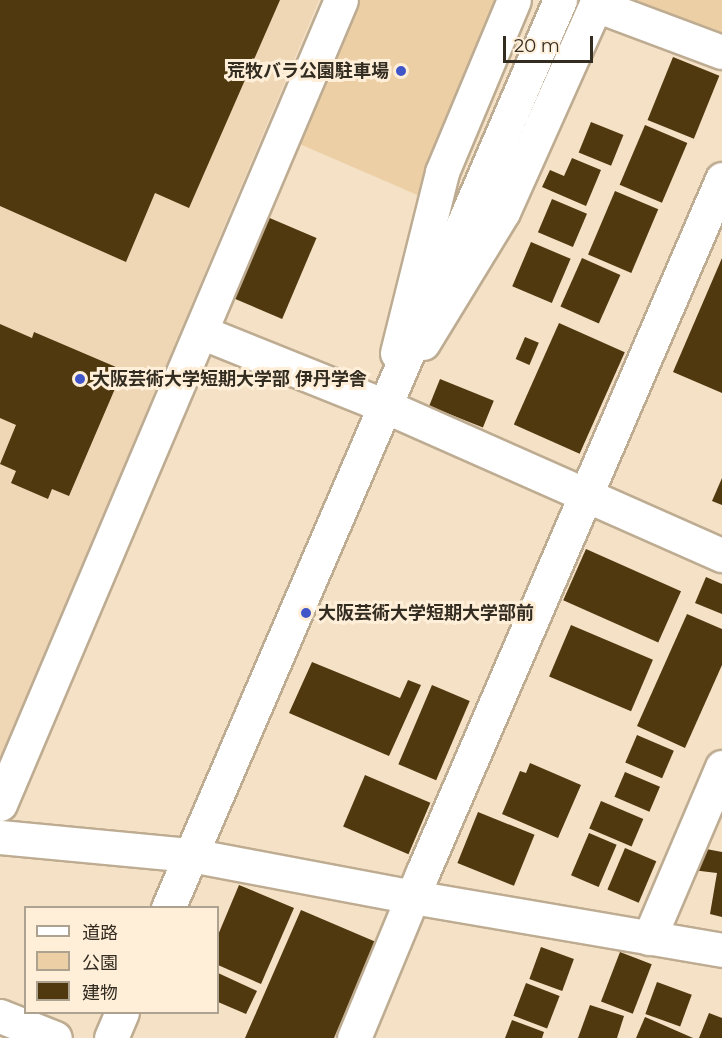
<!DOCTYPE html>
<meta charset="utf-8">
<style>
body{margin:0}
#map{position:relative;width:722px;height:1038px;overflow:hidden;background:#f4e1c6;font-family:Montserrat,"Noto Sans JP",sans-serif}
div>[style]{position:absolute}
.built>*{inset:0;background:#efd7b6}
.green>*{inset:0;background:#eccfa5}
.building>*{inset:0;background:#50380f;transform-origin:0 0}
.roads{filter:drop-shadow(2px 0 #beac92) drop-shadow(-2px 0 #beac92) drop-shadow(0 2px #beac92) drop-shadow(0 -2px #beac92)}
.street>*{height:33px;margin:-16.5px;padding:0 16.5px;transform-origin:16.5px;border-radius:16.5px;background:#fff}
.secondary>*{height:33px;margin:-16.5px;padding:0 16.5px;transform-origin:16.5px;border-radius:16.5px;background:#fff}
.dots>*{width:16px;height:16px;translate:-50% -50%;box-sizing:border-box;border:3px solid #ffefd9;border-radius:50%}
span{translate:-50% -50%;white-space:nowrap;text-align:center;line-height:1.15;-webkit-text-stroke:6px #ffefd9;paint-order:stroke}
.poi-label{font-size:18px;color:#332c21;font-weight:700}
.right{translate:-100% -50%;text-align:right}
.left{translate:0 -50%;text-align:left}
.legend{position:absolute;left:24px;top:906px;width:195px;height:108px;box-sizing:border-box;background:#ffefd9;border:2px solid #ada18f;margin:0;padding:8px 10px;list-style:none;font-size:18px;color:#332c21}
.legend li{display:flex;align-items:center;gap:12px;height:30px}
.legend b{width:30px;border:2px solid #ada18f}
.scale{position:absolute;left:503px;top:36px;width:90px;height:27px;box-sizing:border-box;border:3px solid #332c21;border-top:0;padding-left:8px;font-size:18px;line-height:21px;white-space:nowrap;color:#332c21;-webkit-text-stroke:4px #ffefd9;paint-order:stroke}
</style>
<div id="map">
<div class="built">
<div style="clip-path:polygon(0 0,319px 0,1px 759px,0 759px)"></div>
</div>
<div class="green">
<div style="clip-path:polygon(356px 0,506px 0,422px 197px,295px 142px)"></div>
<div style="clip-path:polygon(616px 0,722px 0,722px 38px)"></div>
</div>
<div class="building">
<div style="clip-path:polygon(0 0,280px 0,189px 208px,155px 193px,126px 262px,0 206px)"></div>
<div style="left:673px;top:57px;width:50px;height:68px;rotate:22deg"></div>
<div style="left:591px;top:122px;width:35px;height:33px;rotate:22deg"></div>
<div style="left:645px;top:125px;width:46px;height:65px;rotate:23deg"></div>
<div style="clip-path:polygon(572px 158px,601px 170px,586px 206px,542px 187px,550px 170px,564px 176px)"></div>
<div style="left:615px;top:191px;width:47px;height:69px;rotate:23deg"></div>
<div style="left:552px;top:199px;width:38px;height:36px;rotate:23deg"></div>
<div style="left:265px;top:216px;width:56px;height:88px;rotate:23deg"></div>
<div style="left:531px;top:242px;width:43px;height:48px;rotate:23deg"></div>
<div style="left:582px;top:258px;width:42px;height:53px;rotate:24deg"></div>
<div style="clip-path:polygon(722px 258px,722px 393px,673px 372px)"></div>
<div style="left:559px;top:323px;width:72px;height:111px;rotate:24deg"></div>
<div style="clip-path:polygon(0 324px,32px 338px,34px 332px,123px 370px,69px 496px,52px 489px,48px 499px,11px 483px,16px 471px,0 464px,16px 425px,0 418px)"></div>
<div style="left:525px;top:337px;width:15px;height:24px;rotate:23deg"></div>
<div style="left:440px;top:379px;width:58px;height:29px;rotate:22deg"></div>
<div style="clip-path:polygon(722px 478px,722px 505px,712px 501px)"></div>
<div style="left:586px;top:549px;width:104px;height:56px;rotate:24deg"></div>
<div style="clip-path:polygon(706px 577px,722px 584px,722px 614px,695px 603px)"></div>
<div style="clip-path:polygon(687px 614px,722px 629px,722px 665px,685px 748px,637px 726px)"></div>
<div style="left:571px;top:625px;width:89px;height:56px;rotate:23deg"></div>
<div style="clip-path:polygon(312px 662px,400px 698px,408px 680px,421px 685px,389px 756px,289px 713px)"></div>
<div style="left:432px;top:685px;width:41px;height:86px;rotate:23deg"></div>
<div style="left:637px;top:735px;width:40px;height:30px;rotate:23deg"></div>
<div style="clip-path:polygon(530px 763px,581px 785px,558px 838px,502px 814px,520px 771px,526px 773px)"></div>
<div style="left:625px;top:772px;width:38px;height:27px;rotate:23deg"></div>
<div style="left:365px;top:775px;width:71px;height:56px;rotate:23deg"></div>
<div style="left:601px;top:801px;width:46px;height:30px;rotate:23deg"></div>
<div style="left:478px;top:812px;width:61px;height:55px;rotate:22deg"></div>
<div style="left:589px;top:833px;width:30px;height:46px;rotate:23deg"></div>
<div style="left:625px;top:848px;width:34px;height:45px;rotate:23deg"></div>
<div style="clip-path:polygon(701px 848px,722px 852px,722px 917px,710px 914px,717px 873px,692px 870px)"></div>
<div style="clip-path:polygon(239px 885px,294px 908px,261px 984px,218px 965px,218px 935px)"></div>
<div style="clip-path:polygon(301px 910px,376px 942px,334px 1038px,245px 1038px)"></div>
<div style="left:541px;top:947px;width:35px;height:34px;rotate:20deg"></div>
<div style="left:620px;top:952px;width:34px;height:53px;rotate:21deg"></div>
<div style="clip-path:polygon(218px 973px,257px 991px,246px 1014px,218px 1002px)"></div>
<div style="left:657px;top:982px;width:37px;height:34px;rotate:20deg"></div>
<div style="left:526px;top:983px;width:36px;height:35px;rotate:21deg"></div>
<div style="clip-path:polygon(590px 1005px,624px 1016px,617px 1038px,578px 1038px)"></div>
<div style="clip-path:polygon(709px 1013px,722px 1018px,722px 1038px,699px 1038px)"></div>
<div style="clip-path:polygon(645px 1017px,693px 1038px,636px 1038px)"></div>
<div style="clip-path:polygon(512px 1020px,544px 1032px,542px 1038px,505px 1038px)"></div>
</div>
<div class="roads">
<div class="street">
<div style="left:596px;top:5px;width:134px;rotate:20.5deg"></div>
<div style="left:201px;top:332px;width:198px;rotate:21.9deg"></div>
<div style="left:385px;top:406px;width:368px;rotate:23.9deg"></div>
<div style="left:423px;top:343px;width:153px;rotate:-58.6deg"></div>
<div style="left:503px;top:212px;width:232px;rotate:-65.9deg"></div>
<div style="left:397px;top:353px;width:187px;rotate:-76deg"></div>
<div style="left:442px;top:172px;width:186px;rotate:-67.3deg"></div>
<div style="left:0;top:804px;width:873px;rotate:-67.02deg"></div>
<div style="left:649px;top:938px;width:186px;rotate:-66.9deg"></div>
<div style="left:0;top:1016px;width:59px;rotate:21.8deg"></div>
<div style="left:354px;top:1038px;width:178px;rotate:-67.5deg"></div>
<div style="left:422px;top:874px;width:757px;rotate:-66.65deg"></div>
</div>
<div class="secondary">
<div style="left:0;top:837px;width:192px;rotate:5.4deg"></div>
<div style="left:191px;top:855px;width:226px;rotate:10.7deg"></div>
<div style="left:413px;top:897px;width:314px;rotate:9.7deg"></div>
<div style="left:168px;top:908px;width:989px;rotate:-66.65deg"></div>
<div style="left:111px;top:1038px;width:28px;rotate:-67deg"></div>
</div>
</div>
<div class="dots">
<div style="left:401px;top:71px;background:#3f55c8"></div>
<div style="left:80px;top:379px;background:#3f55c8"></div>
<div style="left:306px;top:613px;background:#3f55c8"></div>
</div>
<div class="poi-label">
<span class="right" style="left:389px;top:71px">荒牧バラ公園駐車場</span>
<span class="left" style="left:92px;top:379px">大阪芸術大学短期大学部 伊丹学舎</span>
<span class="left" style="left:318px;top:613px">大阪芸術大学短期大学部前</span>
</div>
<ul class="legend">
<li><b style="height:8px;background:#fff"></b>道路</li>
<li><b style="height:16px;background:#eccfa5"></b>公園</li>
<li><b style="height:16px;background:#50380f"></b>建物</li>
</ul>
<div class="scale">20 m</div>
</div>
